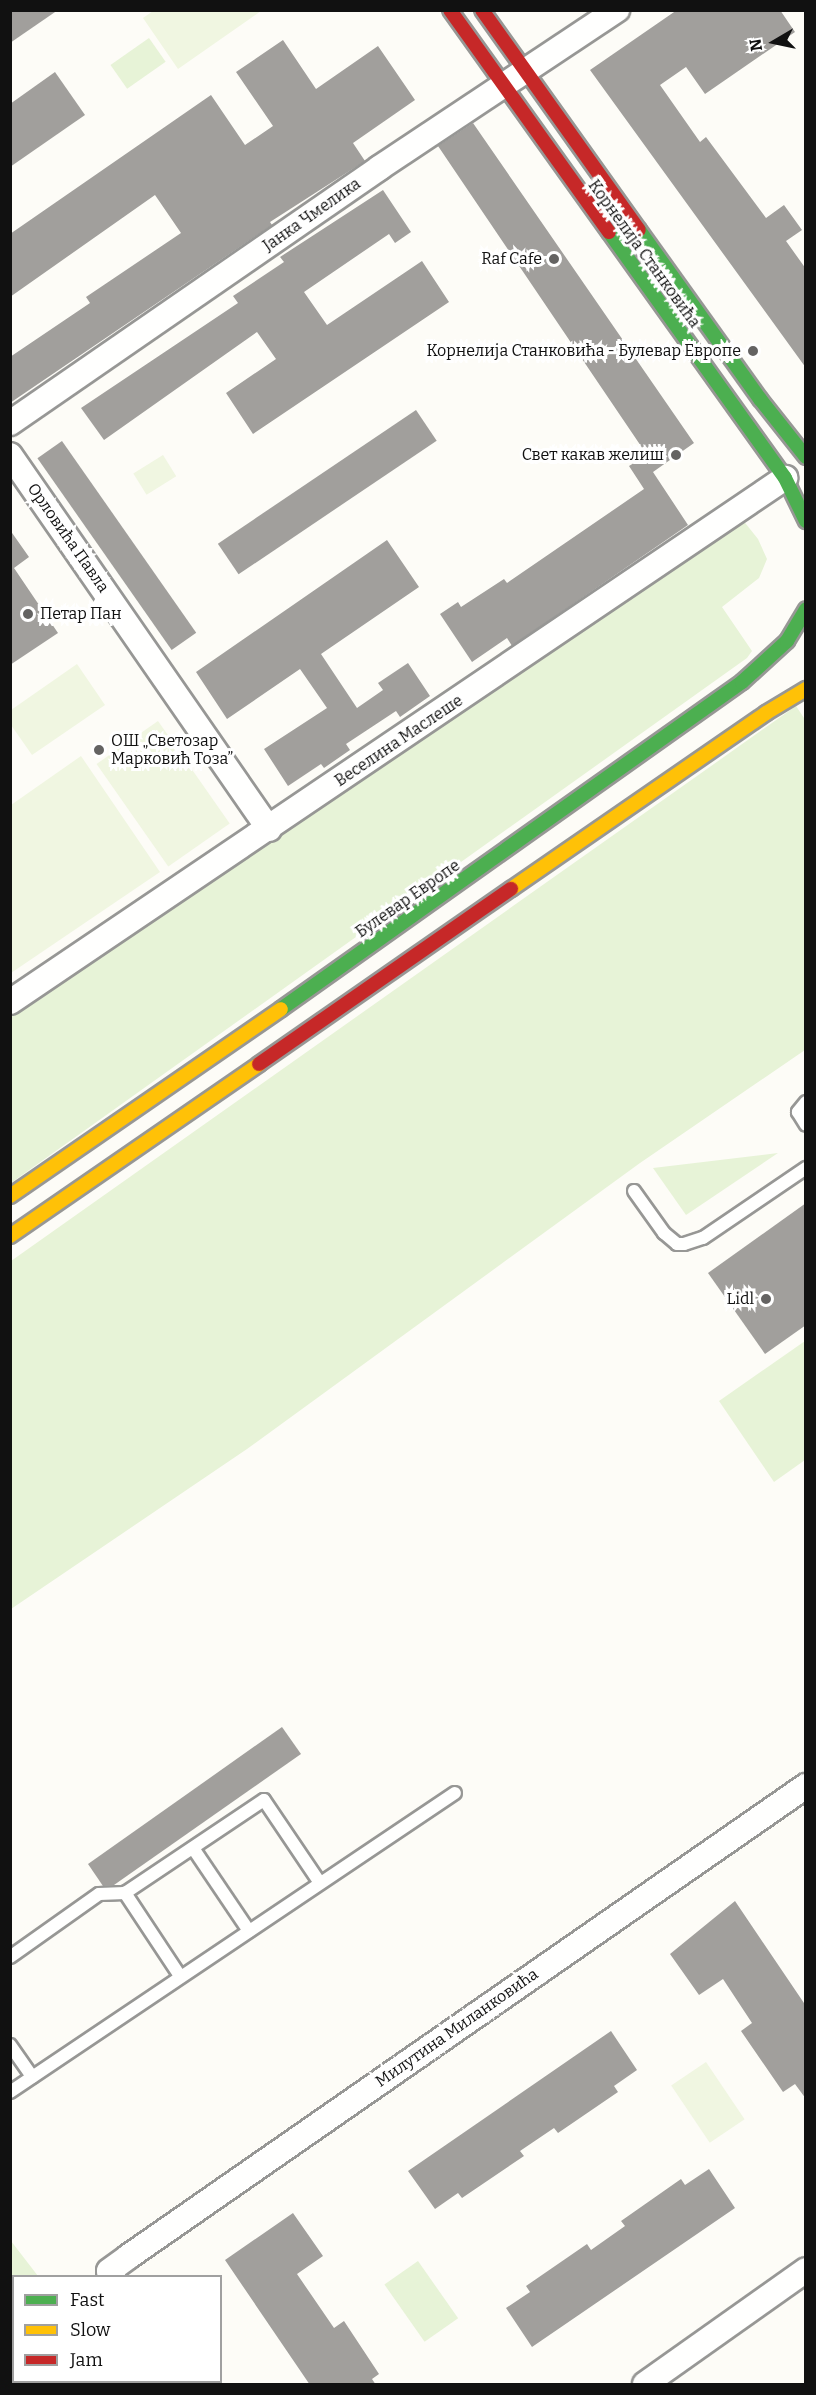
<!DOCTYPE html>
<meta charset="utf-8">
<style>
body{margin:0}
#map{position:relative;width:816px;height:2395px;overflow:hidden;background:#fdfcf7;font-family:Bitter,serif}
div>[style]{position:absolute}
.green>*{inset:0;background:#e7f3d7;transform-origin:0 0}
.pitch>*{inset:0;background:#f0f6e1;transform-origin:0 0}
.building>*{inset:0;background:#a19f9c;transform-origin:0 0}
.roads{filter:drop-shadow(2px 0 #979795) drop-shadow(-2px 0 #979795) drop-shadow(0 2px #979795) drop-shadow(0 -2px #979795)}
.lane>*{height:12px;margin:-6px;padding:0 6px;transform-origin:6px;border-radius:6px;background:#fffffe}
.street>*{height:24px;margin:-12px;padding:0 12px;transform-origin:12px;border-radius:12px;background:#fffffe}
.fast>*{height:14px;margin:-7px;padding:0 7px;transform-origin:7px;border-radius:7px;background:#4caf50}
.slow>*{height:14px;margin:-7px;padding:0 7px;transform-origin:7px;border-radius:7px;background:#ffc107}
.jam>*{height:14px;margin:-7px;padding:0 7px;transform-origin:7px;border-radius:7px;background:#c62828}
.dots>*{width:16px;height:16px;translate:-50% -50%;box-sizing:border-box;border:3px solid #fff;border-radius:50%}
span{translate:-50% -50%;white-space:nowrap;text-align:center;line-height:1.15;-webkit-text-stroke:6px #fff;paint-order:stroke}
.street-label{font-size:16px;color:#111}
.poi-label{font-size:16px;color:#111}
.right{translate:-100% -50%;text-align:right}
.left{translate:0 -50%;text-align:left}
.frame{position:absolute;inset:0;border:12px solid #111;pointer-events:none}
.legend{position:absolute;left:12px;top:2275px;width:210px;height:108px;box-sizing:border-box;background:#fff;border:2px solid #a0a0a0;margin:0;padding:8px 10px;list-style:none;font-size:18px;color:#111}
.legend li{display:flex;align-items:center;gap:12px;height:30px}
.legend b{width:30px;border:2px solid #a0a0a0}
.north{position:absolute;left:744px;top:12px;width:60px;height:60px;-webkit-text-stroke:4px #fff;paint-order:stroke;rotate:261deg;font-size:16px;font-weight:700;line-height:24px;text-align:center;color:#111}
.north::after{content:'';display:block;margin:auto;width:21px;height:27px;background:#111;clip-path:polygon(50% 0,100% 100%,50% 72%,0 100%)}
</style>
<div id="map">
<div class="green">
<div style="left:149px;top:38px;width:29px;height:47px;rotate:55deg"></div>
<div style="clip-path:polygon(742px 519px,758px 539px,767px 559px,759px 578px,722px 607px,752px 651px,747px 658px,11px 1183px,11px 1017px)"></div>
<div style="clip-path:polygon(796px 706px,806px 721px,805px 1050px,640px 1163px,247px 1449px,11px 1609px,11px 1261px)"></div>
<div style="clip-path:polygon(778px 1153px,686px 1215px,653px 1168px)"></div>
<div style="clip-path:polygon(805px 1341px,805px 1460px,774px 1482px,719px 1401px)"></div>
<div style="clip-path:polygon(11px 2241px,38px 2276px,14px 2276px,14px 2382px,110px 2382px,112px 2384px,11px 2384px)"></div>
<div style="left:418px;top:2261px;width:70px;height:41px;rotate:55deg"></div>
</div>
<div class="pitch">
<div style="clip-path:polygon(153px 11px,153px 10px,261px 11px,178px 69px,143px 18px)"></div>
<div style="left:163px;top:455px;width:25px;height:35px;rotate:58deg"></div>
<div style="clip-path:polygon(77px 664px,105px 705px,32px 755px,11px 725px,11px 710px)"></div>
<div style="left:158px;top:721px;width:125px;height:75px;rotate:55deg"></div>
<div style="clip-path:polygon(81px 756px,160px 872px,11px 973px,11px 805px)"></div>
<div style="left:706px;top:2062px;width:69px;height:42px;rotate:56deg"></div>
</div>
<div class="building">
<div style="clip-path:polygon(10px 10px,58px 10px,10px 43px)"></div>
<div style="clip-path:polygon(677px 10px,780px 10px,795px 32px,705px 94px,686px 67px,660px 85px,700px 142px,706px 137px,766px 218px,784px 205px,802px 230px,786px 241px,806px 269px,806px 368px,590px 70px)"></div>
<div style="clip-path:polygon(283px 40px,316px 89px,378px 46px,415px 100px,353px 143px,365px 161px,270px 222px,272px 225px,10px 403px,10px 357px,90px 303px,86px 297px,181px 233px,155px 195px,10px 297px,10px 234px,211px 95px,245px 145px,273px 126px,236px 72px)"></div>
<div style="clip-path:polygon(55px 72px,85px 115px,10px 167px,10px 104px)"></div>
<div style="clip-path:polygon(473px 123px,694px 443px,653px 472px,688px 525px,512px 646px,507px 638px,472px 662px,440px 614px,458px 602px,461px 607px,504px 579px,507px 583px,644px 489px,629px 466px,647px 455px,438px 146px)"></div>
<div style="clip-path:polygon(383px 190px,411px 232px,395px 243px,389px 234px,304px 292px,327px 325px,422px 261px,449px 302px,253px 434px,226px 393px,276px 359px,257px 332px,104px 440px,81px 408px,238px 303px,233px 296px,284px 262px,280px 257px)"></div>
<div style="left:416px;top:410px;width:37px;height:239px;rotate:56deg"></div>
<div style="left:62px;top:441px;width:234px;height:30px;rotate:55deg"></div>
<div style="clip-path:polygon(10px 530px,29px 557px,14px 568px,58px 633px,10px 665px)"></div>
<div style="clip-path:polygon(387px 540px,419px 587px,321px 654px,357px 708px,383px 690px,378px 683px,408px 663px,430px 696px,400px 717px,396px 711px,346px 744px,350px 750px,324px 768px,321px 764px,288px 786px,264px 749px,327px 708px,300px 669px,227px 719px,196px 672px)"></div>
<div style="clip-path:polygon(806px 1203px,806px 1325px,765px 1354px,708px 1273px)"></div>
<div style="clip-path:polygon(282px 1727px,301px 1754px,114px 1885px,103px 1886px,88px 1864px)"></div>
<div style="clip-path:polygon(735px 1901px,806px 2006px,806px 2099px,795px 2084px,783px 2092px,741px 2031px,752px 2023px,723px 1979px,699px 1995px,670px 1954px)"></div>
<div style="clip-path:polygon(611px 2031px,637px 2070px,614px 2086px,618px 2092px,558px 2133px,554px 2128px,520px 2151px,524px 2156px,462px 2198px,458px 2193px,435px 2209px,408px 2171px)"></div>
<div style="clip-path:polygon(709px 2169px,735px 2208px,532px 2347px,506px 2308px,530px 2292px,526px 2286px,587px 2244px,591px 2250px,625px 2226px,621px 2221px,681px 2179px,685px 2185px)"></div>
<div style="clip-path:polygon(293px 2213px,323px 2256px,297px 2274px,334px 2328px,344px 2321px,379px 2374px,372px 2379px,376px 2385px,310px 2385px,225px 2260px)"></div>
</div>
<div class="roads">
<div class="lane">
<div style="left:806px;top:1102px;width:13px;rotate:129deg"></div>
<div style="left:798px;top:1112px;width:15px;rotate:58deg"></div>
<div style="left:634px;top:1191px;width:52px;rotate:54.5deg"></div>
<div style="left:664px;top:1233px;width:17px;rotate:40deg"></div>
<div style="left:677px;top:1244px;width:7px"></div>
<div style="left:684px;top:1244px;width:20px;rotate:-18deg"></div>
<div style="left:703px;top:1238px;width:125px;rotate:-34.2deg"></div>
<div style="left:193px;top:1848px;width:100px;rotate:56deg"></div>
<div style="left:10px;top:1957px;width:109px;rotate:-35.3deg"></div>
<div style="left:99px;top:1894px;width:26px;rotate:-2deg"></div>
<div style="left:180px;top:1976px;width:100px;rotate:-123.5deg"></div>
<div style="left:125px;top:1893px;width:167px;rotate:-33.8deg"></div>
<div style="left:264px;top:1800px;width:100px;rotate:56deg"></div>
<div style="left:10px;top:2045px;width:39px;rotate:55deg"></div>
<div style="left:10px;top:2092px;width:536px;rotate:-33.9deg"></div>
</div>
<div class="street">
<div style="left:10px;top:423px;width:449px;rotate:-34.6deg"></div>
<div style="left:379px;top:168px;width:286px;rotate:-33.6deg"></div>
<div style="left:10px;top:455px;width:455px;rotate:55.3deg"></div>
<div style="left:10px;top:1002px;width:936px;rotate:-34.06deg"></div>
<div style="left:113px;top:2276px;width:6px;rotate:-129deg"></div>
<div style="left:109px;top:2271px;width:24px;rotate:-36deg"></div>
<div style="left:128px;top:2257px;width:826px;rotate:-34.79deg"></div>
<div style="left:185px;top:2382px;width:3px;rotate:45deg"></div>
<div style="left:645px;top:2384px;width:197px;rotate:-35.3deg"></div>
</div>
<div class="fast">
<div style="left:639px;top:230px;width:208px;rotate:54.4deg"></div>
<div style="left:760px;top:399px;width:74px;rotate:51.6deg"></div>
<div style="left:609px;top:232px;width:302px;rotate:54.4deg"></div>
<div style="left:785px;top:478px;width:48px;rotate:64deg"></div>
<div style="left:281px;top:1009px;width:565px;rotate:-35.35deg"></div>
<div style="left:742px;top:682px;width:61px;rotate:-42.3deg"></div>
<div style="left:787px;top:641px;width:37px;rotate:-59deg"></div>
</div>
<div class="slow">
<div style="left:511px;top:889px;width:310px;rotate:-34.6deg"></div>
<div style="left:766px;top:713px;width:47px;rotate:-31deg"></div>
<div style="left:10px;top:1196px;width:329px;rotate:-34.6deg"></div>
<div style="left:10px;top:1236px;width:303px;rotate:-34.6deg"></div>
</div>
<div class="jam">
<div style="left:450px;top:10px;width:273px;rotate:54.4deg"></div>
<div style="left:482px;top:10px;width:270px;rotate:54.5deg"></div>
<div style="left:259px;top:1064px;width:307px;rotate:-34.8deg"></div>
</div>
</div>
<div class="dots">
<div style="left:554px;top:259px;background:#646362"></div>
<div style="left:753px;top:351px;background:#646362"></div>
<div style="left:676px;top:455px;background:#646362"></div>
<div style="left:28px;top:614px;background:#646362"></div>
<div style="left:99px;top:750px;background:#646362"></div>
<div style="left:766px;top:1299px;background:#646362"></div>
</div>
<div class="street-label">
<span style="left:312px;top:215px;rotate:-35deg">Јанка Чмелика</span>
<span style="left:644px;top:254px;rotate:54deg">Корнелија Станковића</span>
<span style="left:68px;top:538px;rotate:55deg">Орловића Павла</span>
<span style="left:399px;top:741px;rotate:-34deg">Веселина Маслеше</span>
<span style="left:408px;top:899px;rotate:-35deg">Булевар Европе</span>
<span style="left:457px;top:2028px;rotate:-35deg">Милутина Миланковића</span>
</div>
<div class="poi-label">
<span class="right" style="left:542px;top:259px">Raf Cafe</span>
<span class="right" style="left:741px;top:351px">Корнелија Станковића - Булевар Европе</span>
<span class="right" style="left:664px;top:455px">Свет какав желиш</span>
<span class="left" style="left:40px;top:614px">Петар Пан</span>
<span class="left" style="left:111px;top:750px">ОШ „Светозар<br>Марковић Тоза”</span>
<span class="right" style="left:754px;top:1299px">Lidl</span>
</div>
<div class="frame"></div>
<ul class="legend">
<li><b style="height:8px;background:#4caf50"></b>Fast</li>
<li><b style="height:8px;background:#ffc107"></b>Slow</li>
<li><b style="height:8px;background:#c62828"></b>Jam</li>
</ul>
<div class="north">N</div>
</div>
